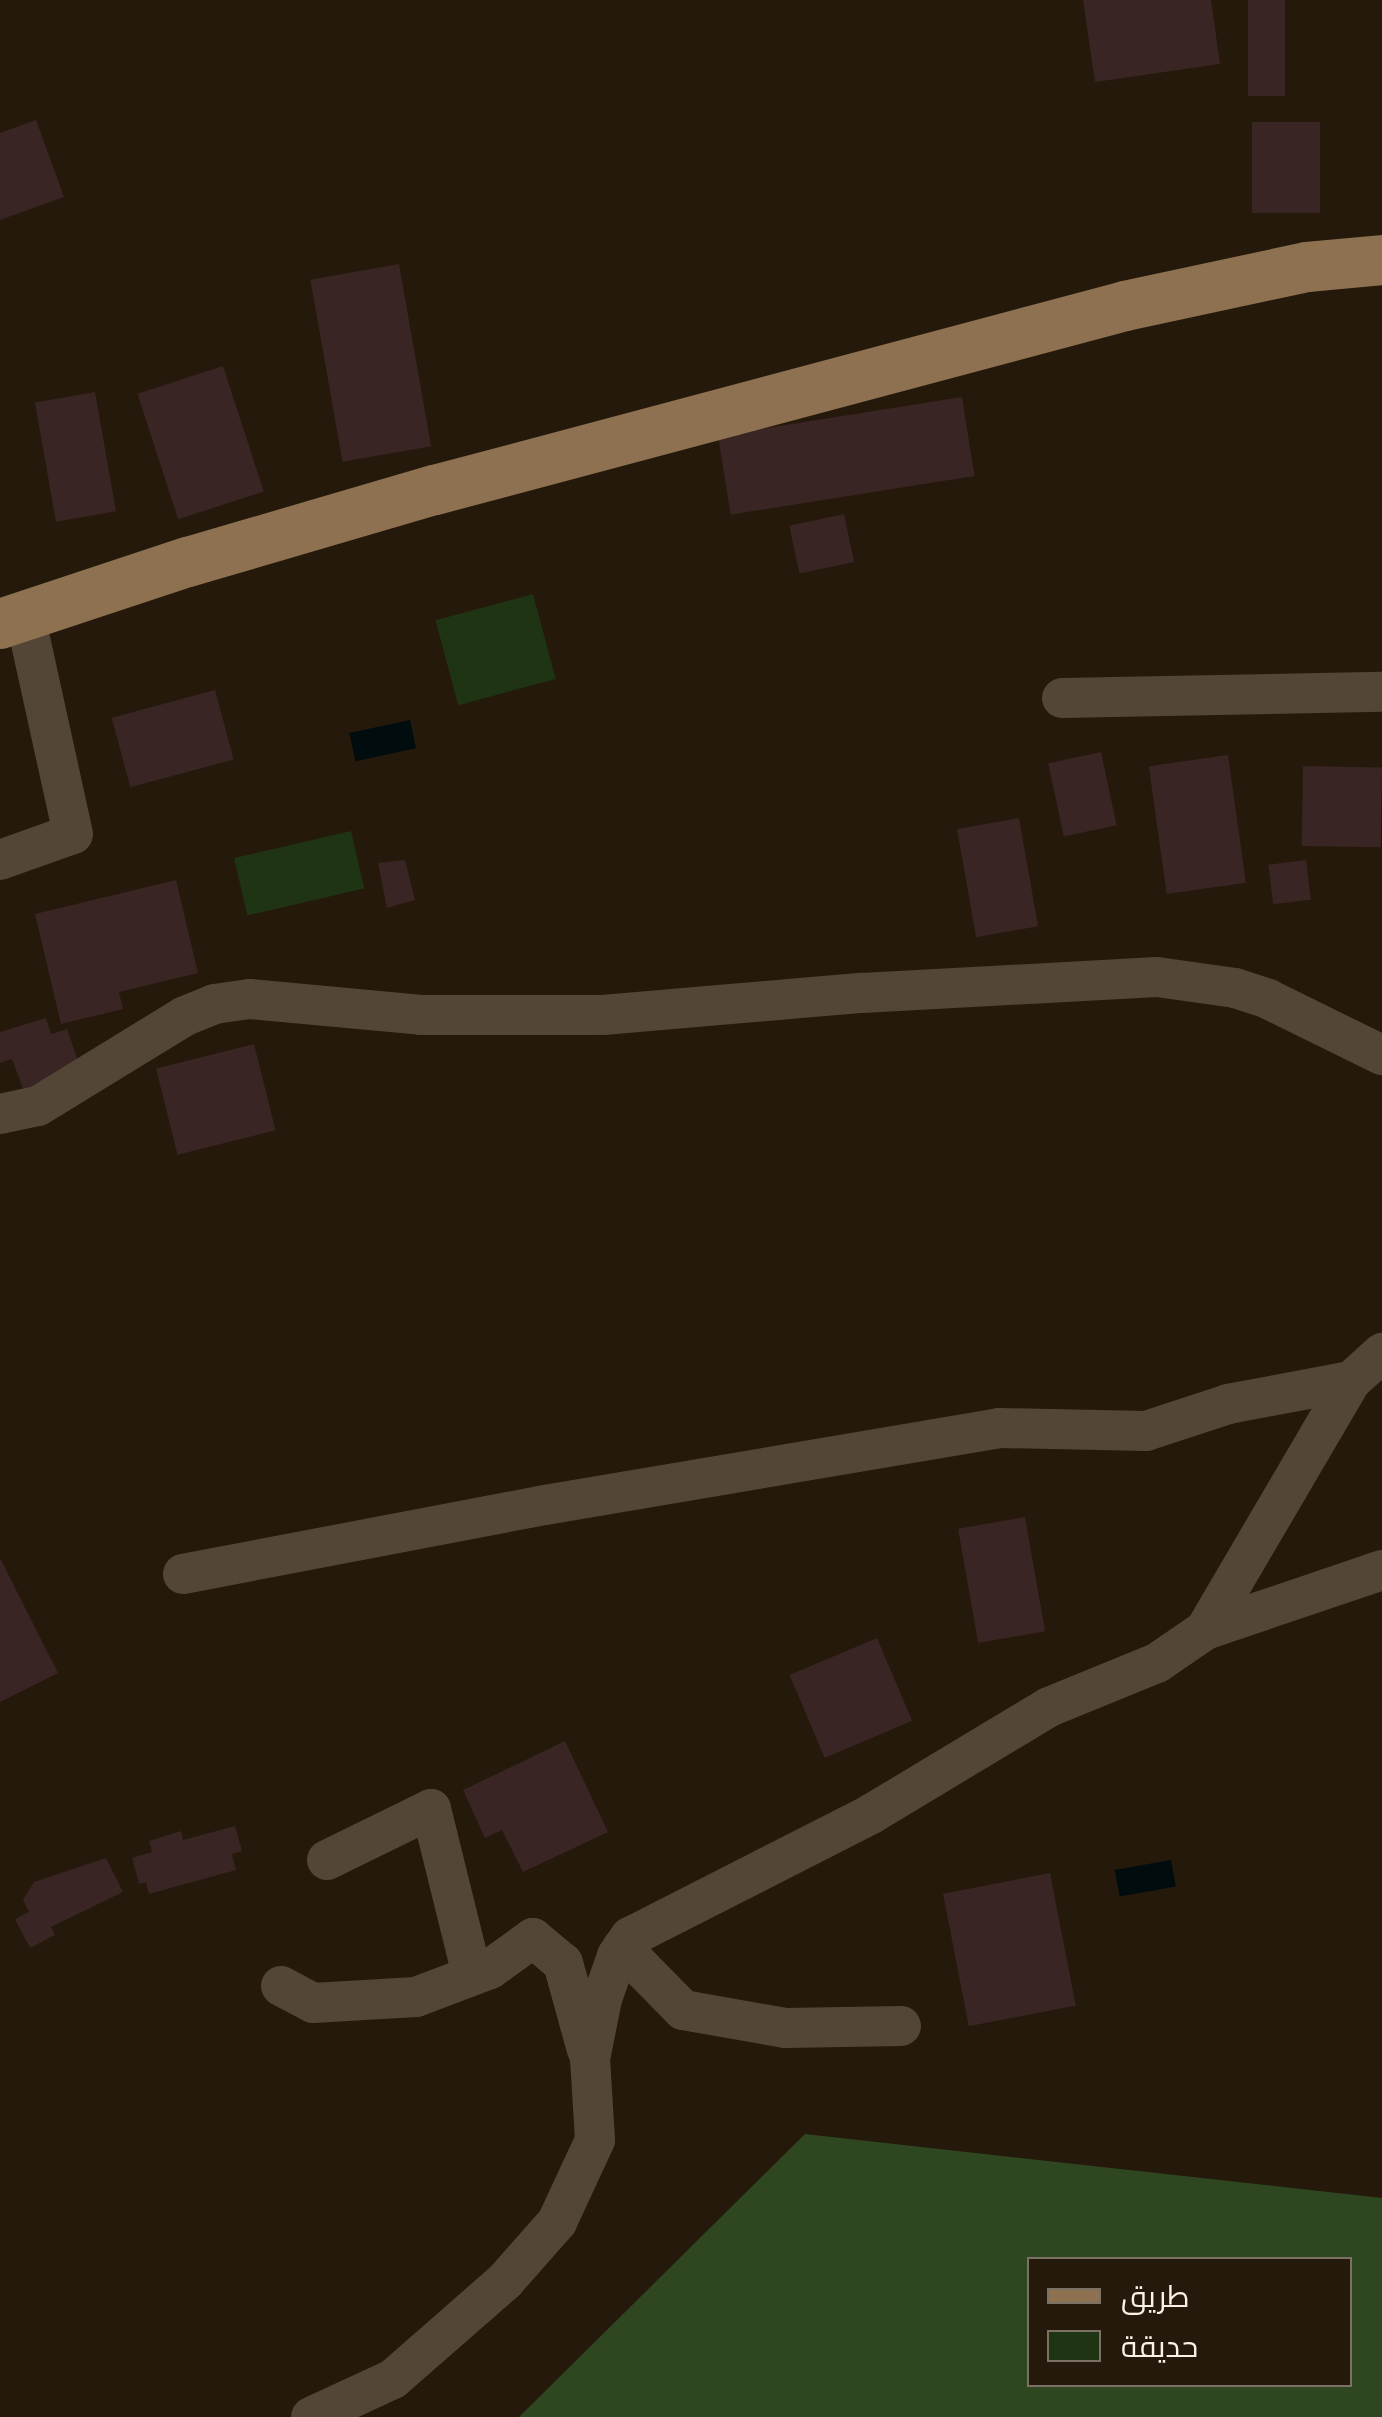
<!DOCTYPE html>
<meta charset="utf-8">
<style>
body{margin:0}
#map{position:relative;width:1382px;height:2417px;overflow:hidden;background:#25190b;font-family:Merriweather,Cairo,serif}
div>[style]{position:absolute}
.green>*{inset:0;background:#1f3413;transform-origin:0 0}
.forest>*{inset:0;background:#2f4721}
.water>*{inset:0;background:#000c0d;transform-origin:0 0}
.building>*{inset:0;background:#392523;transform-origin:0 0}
.minor>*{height:40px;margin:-20px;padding:0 20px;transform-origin:20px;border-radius:20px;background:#544637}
.major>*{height:50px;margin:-25px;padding:0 25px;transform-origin:25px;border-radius:25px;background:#8d7150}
span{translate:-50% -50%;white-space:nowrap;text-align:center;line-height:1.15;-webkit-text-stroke:10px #25190b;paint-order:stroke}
.legend{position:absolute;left:1027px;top:2257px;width:325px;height:130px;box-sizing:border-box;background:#25190b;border:2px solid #7a7063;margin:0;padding:12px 18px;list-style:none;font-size:30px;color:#faf2e8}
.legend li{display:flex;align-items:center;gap:20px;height:50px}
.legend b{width:50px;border:2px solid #7a7063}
</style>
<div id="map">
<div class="green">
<div style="left:533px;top:594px;width:88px;height:101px;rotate:75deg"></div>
<div style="left:351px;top:831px;width:59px;height:120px;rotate:77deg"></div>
</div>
<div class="forest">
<div style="clip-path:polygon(evenodd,805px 2134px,1382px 2198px,1382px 2417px,519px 2417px,805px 2134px,1030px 2260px,1350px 2260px,1350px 2384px,1030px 2384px,1030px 2260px)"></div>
</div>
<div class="water">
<div style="left:410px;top:720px;width:29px;height:62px;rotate:78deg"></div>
<div style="left:1171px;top:1860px;width:27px;height:57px;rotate:80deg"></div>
</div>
<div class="building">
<div style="clip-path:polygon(1083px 0,1211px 0,1220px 64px,1095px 82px)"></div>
<div style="left:1248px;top:0;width:37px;height:96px"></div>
<div style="clip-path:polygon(36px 120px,64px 197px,0 220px,0 133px)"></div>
<div style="left:1252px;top:122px;width:68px;height:91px"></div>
<div style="left:399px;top:264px;width:185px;height:90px;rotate:80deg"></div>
<div style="left:223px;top:366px;width:132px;height:90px;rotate:72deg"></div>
<div style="left:95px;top:392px;width:121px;height:61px;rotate:80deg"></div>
<div style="left:962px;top:397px;width:80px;height:247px;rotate:81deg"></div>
<div style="left:844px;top:514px;width:49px;height:56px;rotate:78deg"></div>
<div style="left:215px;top:690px;width:72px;height:107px;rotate:75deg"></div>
<div style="left:1101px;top:752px;width:75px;height:54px;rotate:78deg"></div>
<div style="left:1228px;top:755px;width:129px;height:80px;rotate:82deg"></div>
<div style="left:1303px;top:766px;width:79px;height:80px;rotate:1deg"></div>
<div style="left:1019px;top:818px;width:110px;height:63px;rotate:80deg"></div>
<div style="clip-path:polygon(405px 860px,415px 900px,387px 908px,378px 863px)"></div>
<div style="left:1306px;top:860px;width:40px;height:38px;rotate:83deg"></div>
<div style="clip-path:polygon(176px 880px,198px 973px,119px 992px,123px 1009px,61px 1024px,35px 914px)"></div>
<div style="clip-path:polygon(46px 1018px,51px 1034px,67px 1029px,82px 1072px,24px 1091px,12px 1059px,0 1063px,0 1032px)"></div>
<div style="left:254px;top:1044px;width:89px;height:101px;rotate:76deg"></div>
<div style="left:1025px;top:1517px;width:116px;height:68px;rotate:80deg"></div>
<div style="clip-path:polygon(0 1558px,58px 1673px,0 1702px)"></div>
<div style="left:877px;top:1638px;width:90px;height:95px;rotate:67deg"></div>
<div style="clip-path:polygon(565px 1741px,608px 1832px,523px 1872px,502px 1830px,485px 1838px,463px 1790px)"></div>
<div style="clip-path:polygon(235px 1826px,242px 1851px,232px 1854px,236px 1870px,149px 1894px,146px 1882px,139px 1884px,132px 1858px,152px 1852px,149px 1841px,181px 1831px,183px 1840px)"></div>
<div style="clip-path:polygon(106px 1858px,123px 1892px,51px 1927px,55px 1935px,30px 1948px,15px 1919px,29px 1912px,23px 1900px,34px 1882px)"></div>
<div style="left:1050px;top:1873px;width:135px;height:109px;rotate:79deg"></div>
</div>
<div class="minor">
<div style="left:1062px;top:698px;width:320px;rotate:-1.1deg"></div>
<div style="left:0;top:860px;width:77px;rotate:-19.6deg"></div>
<div style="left:73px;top:834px;width:224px;rotate:-102.4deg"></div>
<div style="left:0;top:1114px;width:39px;rotate:-12deg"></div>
<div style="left:38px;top:1106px;width:172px;rotate:-31.5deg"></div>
<div style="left:185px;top:1016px;width:31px;rotate:-22deg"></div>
<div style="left:214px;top:1004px;width:36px;rotate:-8deg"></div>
<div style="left:250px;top:999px;width:172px;rotate:5.3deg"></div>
<div style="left:421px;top:1015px;width:182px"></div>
<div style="left:603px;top:1015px;width:260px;rotate:-4.9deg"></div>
<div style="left:862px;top:993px;width:295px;rotate:-3.1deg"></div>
<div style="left:1157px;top:977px;width:79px;rotate:8deg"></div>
<div style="left:1235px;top:988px;width:35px;rotate:18deg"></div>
<div style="left:1268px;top:999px;width:127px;rotate:26.2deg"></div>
<div style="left:183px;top:1574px;width:369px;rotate:-10.8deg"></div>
<div style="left:545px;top:1505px;width:460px;rotate:-9.6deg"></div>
<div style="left:999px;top:1428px;width:147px;rotate:1.2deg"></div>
<div style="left:1146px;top:1431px;width:86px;rotate:-18.2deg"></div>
<div style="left:1228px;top:1404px;width:125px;rotate:-10.6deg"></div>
<div style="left:1205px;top:1630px;width:187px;rotate:-18.7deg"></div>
<div style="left:327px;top:1860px;width:116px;rotate:-26.1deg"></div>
<div style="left:431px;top:1809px;width:171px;rotate:76.1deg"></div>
<div style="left:622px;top:1948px;width:87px;rotate:45.5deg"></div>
<div style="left:683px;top:2010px;width:104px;rotate:10deg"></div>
<div style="left:785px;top:2028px;width:116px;rotate:-1deg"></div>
<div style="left:281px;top:1986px;width:36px;rotate:28deg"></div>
<div style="left:313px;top:2003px;width:103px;rotate:-3.3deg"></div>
<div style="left:416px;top:1997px;width:79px;rotate:-20.7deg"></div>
<div style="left:490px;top:1969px;width:53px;rotate:-35.8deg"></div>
<div style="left:533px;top:1938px;width:39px;rotate:40deg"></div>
<div style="left:563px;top:1963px;width:90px;rotate:74.6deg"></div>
<div style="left:311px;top:2417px;width:90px;rotate:-24.9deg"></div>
<div style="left:393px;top:2379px;width:149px;rotate:-41.2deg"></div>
<div style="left:505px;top:2281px;width:79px;rotate:-48.6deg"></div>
<div style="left:557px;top:2222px;width:90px;rotate:-65.1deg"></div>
<div style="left:595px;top:2140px;width:81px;rotate:-93.5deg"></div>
<div style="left:590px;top:2059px;width:61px;rotate:-78.7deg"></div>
<div style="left:602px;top:1999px;width:46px;rotate:-70.8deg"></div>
<div style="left:617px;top:1956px;width:23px;rotate:-56deg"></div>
<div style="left:630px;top:1937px;width:271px;rotate:-27deg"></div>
<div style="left:871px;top:1814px;width:208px;rotate:-31deg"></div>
<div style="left:1049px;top:1707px;width:117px;rotate:-22.2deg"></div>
<div style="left:1157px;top:1663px;width:58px;rotate:-34.5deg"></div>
<div style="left:1205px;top:1630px;width:289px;rotate:-59.6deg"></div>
<div style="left:1351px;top:1381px;width:42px;rotate:-42.1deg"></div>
</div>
<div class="major">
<div style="left:0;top:624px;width:198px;rotate:-18.3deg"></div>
<div style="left:188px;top:562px;width:257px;rotate:-16.3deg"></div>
<div style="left:435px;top:490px;width:714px;rotate:-14.93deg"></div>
<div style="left:1125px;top:306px;width:186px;rotate:-12.1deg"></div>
<div style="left:1307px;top:267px;width:75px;rotate:-5.3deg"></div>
</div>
<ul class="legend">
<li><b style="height:12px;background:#8d7150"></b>طريق</li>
<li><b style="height:28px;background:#1f3413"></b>حديقة</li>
</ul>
</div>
